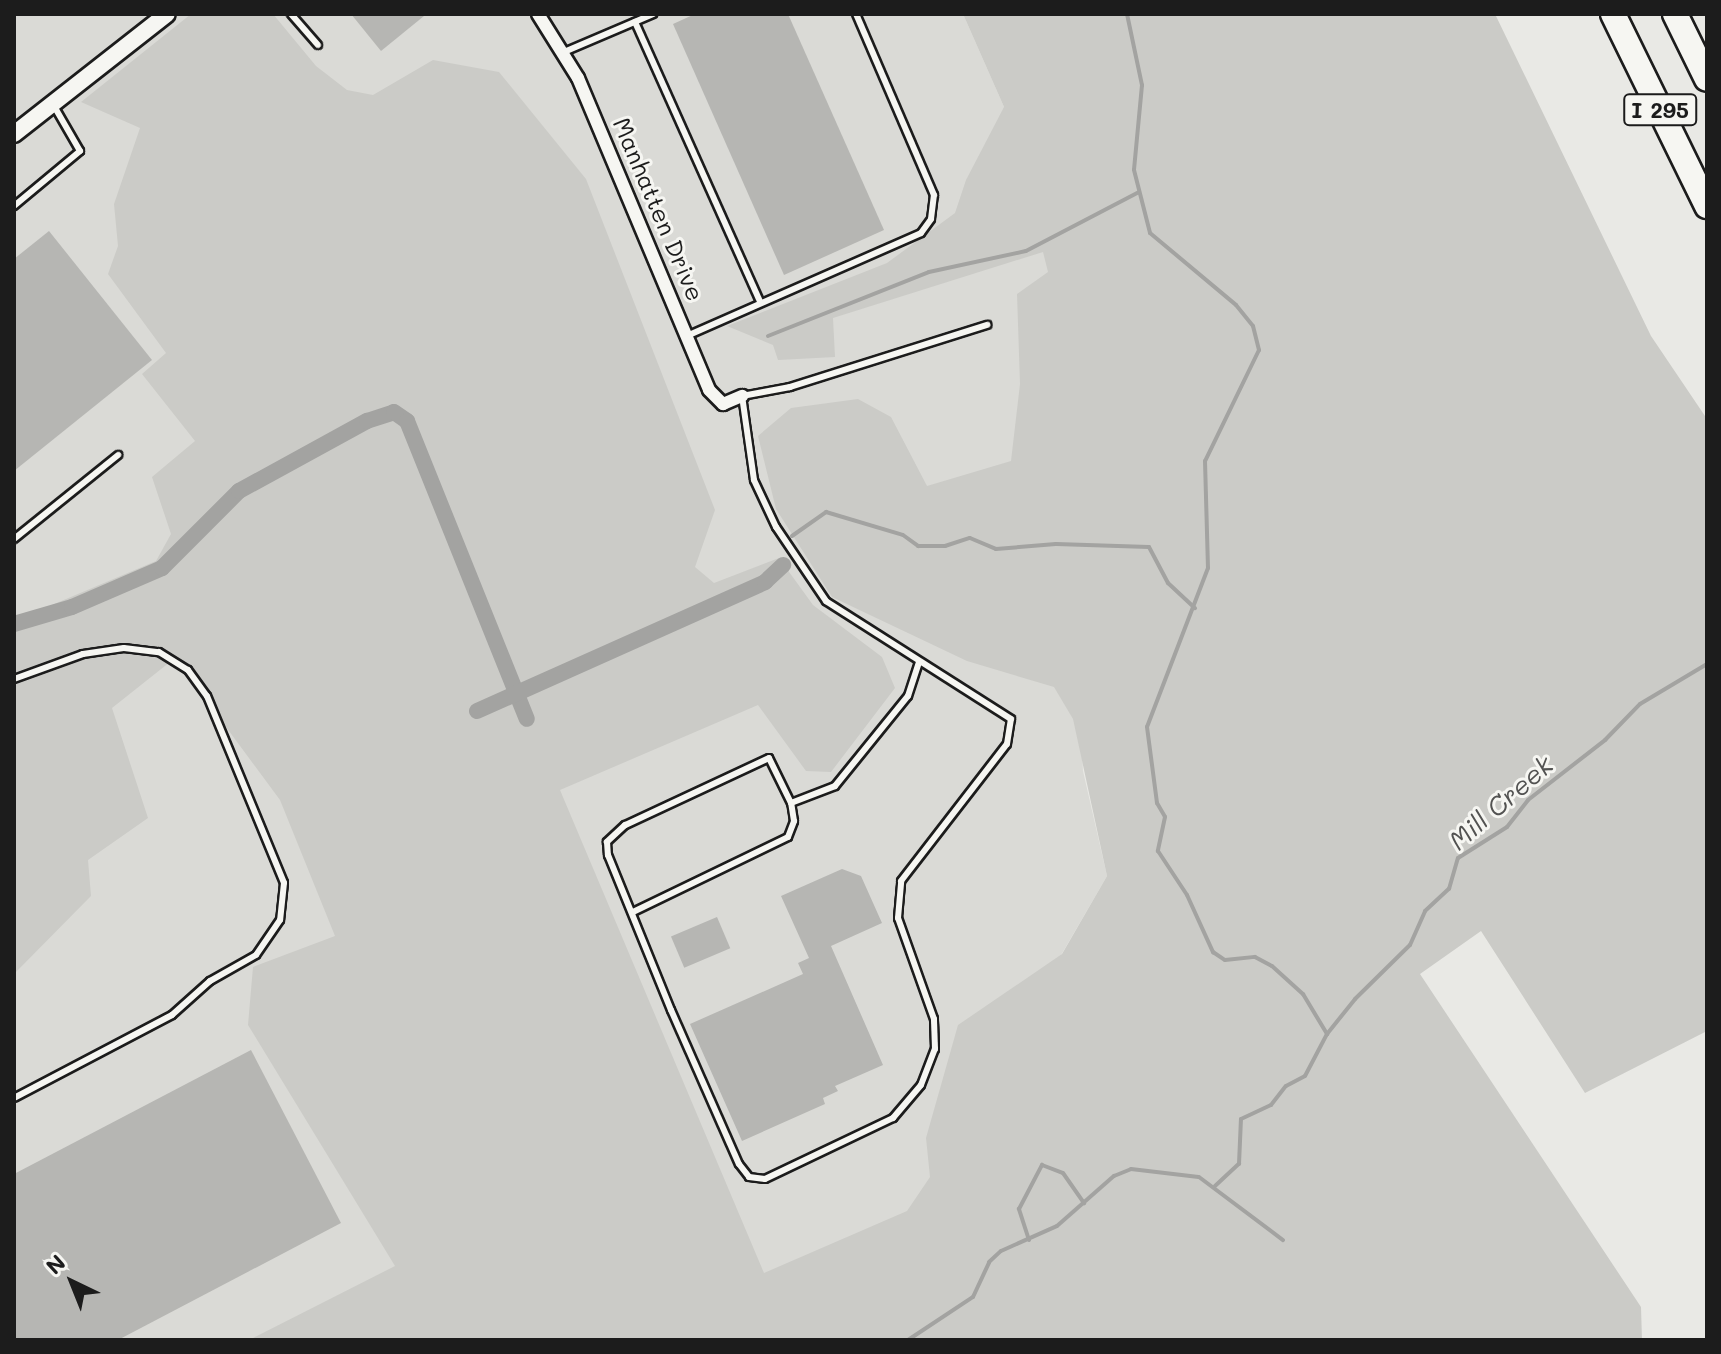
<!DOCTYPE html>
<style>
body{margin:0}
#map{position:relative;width:1721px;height:1354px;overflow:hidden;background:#e9e9e5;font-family:Mali,sans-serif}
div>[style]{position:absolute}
.built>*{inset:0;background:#dadad6}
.green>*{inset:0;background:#cbcbc7}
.stream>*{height:4px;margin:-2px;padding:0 2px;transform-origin:2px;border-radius:2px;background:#a3a3a1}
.canal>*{height:16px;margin:-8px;padding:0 8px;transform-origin:8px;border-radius:8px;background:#a3a3a1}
.building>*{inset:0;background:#b6b6b3;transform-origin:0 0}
.roads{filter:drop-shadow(2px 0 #1c1c1c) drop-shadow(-2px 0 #1c1c1c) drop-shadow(0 2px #1c1c1c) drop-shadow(0 -2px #1c1c1c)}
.service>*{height:6px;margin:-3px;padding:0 3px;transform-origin:3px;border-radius:3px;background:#f6f6f2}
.minor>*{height:12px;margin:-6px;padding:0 6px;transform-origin:6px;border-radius:6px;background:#f6f6f2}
.tertiary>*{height:16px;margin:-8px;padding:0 8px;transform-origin:8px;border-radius:8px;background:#f6f6f2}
.motorway>*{height:24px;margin:-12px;padding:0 12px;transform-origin:12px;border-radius:12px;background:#f6f6f2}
span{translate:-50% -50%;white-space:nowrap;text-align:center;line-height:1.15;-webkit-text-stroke:6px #f6f6f2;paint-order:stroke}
.shield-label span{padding:2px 6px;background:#f6f6f2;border:2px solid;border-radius:6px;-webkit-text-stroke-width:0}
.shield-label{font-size:22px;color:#1c1c1c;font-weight:700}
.street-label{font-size:24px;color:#1c1c1c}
.water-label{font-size:26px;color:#525251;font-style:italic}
.frame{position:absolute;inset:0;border:16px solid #1c1c1c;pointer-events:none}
.north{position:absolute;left:32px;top:1242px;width:80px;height:80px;-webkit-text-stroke:6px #f6f6f2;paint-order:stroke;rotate:317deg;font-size:22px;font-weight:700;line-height:32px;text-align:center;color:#1c1c1c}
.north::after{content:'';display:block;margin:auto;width:28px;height:36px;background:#1c1c1c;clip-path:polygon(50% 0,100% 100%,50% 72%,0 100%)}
</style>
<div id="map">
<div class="built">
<div style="clip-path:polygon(14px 14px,963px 14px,1053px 218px,1083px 771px,1107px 876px,1021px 1024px,868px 1340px,14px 1340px)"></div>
</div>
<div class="green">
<div style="clip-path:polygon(191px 14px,273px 14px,316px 66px,347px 90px,373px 95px,433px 60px,499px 72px,586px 179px,715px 510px,695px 567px,714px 583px,779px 558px,813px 605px,882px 657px,895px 688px,831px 772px,806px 771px,758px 705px,560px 790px,764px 1273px,907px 1211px,930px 1177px,926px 1138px,958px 1025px,1062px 954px,1107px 876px,1073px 719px,1054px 687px,967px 661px,832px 597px,776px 509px,758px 436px,791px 408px,858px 399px,891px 417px,927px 486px,1011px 461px,1020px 384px,1017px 294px,1048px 272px,1043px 252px,833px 318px,835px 357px,778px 360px,773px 345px,727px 326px,887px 263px,955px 213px,966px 180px,1004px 107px,963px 14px,1495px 14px,1651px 336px,1707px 419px,1707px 1031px,1585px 1093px,1481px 931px,1420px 974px,1641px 1307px,1642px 1340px,249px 1340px,395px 1266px,248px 1025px,253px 967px,335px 936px,280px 800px,175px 658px,112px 708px,148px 818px,88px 860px,91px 896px,14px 974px,14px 621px,156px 561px,171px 534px,152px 477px,195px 441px,142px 374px,166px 353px,108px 274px,118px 246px,114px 204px,140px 128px,81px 102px)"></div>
</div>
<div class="stream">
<div style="left:1127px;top:14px;width:73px;rotate:78.1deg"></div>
<div style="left:1142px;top:85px;width:85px;rotate:95.4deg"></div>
<div style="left:1134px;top:170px;width:65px;rotate:75.7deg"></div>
<div style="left:1150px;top:233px;width:112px;rotate:39.9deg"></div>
<div style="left:1236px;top:305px;width:27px;rotate:51deg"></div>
<div style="left:1253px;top:326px;width:25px;rotate:76deg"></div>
<div style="left:1259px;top:350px;width:123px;rotate:115.9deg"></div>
<div style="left:1205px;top:461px;width:107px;rotate:88.4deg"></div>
<div style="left:1208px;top:568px;width:170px;rotate:111deg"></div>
<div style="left:1147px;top:727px;width:77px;rotate:82.5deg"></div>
<div style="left:1157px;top:803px;width:16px;rotate:60deg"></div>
<div style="left:1165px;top:817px;width:35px;rotate:102deg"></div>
<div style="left:1158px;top:851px;width:53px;rotate:56.6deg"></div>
<div style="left:1187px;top:895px;width:63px;rotate:65.5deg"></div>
<div style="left:1213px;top:952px;width:14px;rotate:34deg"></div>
<div style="left:1225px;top:960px;width:30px;rotate:-6deg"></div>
<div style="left:1255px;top:957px;width:19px;rotate:28deg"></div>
<div style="left:1272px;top:966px;width:42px;rotate:42.1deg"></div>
<div style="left:1303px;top:994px;width:47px;rotate:59deg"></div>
<div style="left:768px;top:336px;width:173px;rotate:-21.7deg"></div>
<div style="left:929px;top:272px;width:99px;rotate:-12.2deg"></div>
<div style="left:1026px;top:251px;width:127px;rotate:-27.6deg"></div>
<div style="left:792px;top:536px;width:42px;rotate:-35.2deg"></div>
<div style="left:826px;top:512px;width:80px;rotate:16.6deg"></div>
<div style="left:903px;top:535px;width:19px;rotate:36deg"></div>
<div style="left:918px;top:546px;width:27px"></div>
<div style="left:945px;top:546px;width:26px;rotate:-18deg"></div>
<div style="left:970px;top:538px;width:28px;rotate:23deg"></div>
<div style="left:996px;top:549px;width:60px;rotate:-4.8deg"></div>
<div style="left:1056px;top:544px;width:93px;rotate:1.8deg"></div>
<div style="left:1149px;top:547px;width:41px;rotate:62.2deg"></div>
<div style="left:1168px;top:583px;width:37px;rotate:43deg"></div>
<div style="left:1215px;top:1186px;width:33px;rotate:-43deg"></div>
<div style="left:1239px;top:1164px;width:45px;rotate:-87.5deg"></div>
<div style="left:1241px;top:1119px;width:33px;rotate:-25deg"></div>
<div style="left:1271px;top:1105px;width:24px;rotate:-52deg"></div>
<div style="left:1286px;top:1086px;width:21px;rotate:-28deg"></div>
<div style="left:1305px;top:1076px;width:47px;rotate:-62.4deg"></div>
<div style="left:1327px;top:1034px;width:45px;rotate:-51.3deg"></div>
<div style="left:1355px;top:999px;width:77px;rotate:-44.5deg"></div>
<div style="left:1410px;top:945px;width:37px;rotate:-66deg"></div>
<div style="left:1425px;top:911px;width:33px;rotate:-43deg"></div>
<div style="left:1449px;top:889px;width:32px;rotate:-74deg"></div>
<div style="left:1458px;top:858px;width:58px;rotate:-32.3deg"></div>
<div style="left:1507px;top:827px;width:34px;rotate:-52deg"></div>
<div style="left:1528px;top:800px;width:98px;rotate:-37.9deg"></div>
<div style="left:1605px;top:740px;width:50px;rotate:-45.8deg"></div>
<div style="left:1640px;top:704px;width:78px;rotate:-30.8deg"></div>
<div style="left:1029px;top:1240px;width:33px;rotate:-108deg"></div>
<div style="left:1019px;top:1209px;width:50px;rotate:-62.4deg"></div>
<div style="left:1042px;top:1165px;width:22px;rotate:21deg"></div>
<div style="left:1063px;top:1173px;width:37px;rotate:55deg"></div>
<div style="left:908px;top:1340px;width:78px;rotate:-33.5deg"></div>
<div style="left:973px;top:1297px;width:38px;rotate:-65deg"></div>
<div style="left:989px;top:1262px;width:16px;rotate:-43deg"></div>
<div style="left:1001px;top:1251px;width:61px;rotate:-24.1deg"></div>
<div style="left:1057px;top:1226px;width:76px;rotate:-41.3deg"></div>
<div style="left:1114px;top:1176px;width:18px;rotate:-22deg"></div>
<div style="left:1131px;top:1169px;width:68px;rotate:6.7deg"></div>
<div style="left:1199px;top:1177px;width:105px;rotate:36.9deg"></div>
</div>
<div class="canal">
<div style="left:14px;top:624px;width:60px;rotate:-16.3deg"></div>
<div style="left:72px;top:607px;width:98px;rotate:-23.4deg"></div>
<div style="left:162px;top:568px;width:109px;rotate:-45deg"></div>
<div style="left:239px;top:491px;width:146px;rotate:-28.7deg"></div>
<div style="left:367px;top:421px;width:28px;rotate:-18deg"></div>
<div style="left:394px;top:412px;width:16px;rotate:35deg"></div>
<div style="left:407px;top:421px;width:321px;rotate:68.1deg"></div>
<div style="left:477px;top:711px;width:316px;rotate:-24.1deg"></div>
<div style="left:765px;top:582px;width:25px;rotate:-43deg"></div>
</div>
<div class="building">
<div style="clip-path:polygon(351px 14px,422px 14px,424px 16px,381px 51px)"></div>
<div style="clip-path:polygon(695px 14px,788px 14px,884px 230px,784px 275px,673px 24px)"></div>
<div style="clip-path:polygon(49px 231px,152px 360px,14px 471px,14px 259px)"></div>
<div style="clip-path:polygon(842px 869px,861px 876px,882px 923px,831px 946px,883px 1065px,835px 1086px,838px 1091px,823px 1098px,825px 1104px,742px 1141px,690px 1024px,803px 974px,798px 963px,809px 958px,781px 896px)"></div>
<div style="left:717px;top:917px;width:34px;height:50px;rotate:67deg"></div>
<div style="clip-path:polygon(251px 1050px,341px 1223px,118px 1340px,14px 1340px,14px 1174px)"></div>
</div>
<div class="roads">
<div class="service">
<div style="left:291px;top:14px;width:41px;rotate:48.9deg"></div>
<div style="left:635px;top:22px;width:307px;rotate:65.9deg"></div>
<div style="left:564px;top:52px;width:97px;rotate:-23.1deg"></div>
<div style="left:14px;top:206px;width:86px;rotate:-39.8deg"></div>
<div style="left:80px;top:151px;width:52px;rotate:-120deg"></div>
<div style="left:689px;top:335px;width:253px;rotate:-23.7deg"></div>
<div style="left:921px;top:233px;width:17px;rotate:-54deg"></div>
<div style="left:931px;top:219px;width:24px;rotate:-83deg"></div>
<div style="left:934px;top:195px;width:197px;rotate:-113.3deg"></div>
<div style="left:14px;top:539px;width:134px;rotate:-38.9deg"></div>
<div style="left:14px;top:679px;width:73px;rotate:-19.9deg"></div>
<div style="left:83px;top:654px;width:41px;rotate:-8.3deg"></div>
<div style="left:124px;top:648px;width:35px;rotate:7deg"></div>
<div style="left:159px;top:652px;width:34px;rotate:32deg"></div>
<div style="left:188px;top:670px;width:32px;rotate:54deg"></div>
<div style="left:207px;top:696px;width:202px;rotate:67.6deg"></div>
<div style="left:284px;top:883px;width:37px;rotate:96deg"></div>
<div style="left:280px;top:920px;width:42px;rotate:124.4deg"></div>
<div style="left:256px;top:955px;width:53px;rotate:150.5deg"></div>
<div style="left:210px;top:981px;width:51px;rotate:138.2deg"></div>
<div style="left:172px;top:1015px;width:178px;rotate:152.3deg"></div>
<div style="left:791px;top:803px;width:47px;rotate:-21.1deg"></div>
<div style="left:835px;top:786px;width:116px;rotate:-51deg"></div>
<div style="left:908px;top:696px;width:36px;rotate:-72deg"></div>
<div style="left:633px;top:912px;width:172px;rotate:-25.8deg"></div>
<div style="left:788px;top:837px;width:17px;rotate:-69deg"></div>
<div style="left:794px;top:821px;width:18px;rotate:-99deg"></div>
<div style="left:791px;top:803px;width:50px;rotate:-116.1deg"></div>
<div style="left:769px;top:758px;width:159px;rotate:155deg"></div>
<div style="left:625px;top:825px;width:25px;rotate:137deg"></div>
<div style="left:607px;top:842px;width:13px;rotate:86deg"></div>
<div style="left:608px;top:855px;width:167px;rotate:67.9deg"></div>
<div style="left:671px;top:1010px;width:168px;rotate:66.2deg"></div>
<div style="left:739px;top:1164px;width:16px;rotate:52deg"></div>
<div style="left:749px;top:1177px;width:16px;rotate:7deg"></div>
<div style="left:765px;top:1179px;width:142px;rotate:-25.5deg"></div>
<div style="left:893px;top:1118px;width:43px;rotate:-49.7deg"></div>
<div style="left:921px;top:1085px;width:39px;rotate:-69deg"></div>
<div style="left:935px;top:1049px;width:30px;rotate:-92deg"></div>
<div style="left:934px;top:1019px;width:107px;rotate:-109.6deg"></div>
<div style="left:898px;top:918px;width:37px;rotate:-85deg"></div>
<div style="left:901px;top:881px;width:173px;rotate:-52.3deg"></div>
<div style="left:1007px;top:744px;width:25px;rotate:-81deg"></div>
<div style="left:1011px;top:719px;width:219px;rotate:-147.5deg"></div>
<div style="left:826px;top:601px;width:89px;rotate:-124deg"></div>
<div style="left:776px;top:527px;width:52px;rotate:-115.1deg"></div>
<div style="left:754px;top:480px;width:85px;rotate:-98.1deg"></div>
<div style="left:742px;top:396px;width:49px;rotate:-10.6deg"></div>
<div style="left:790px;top:387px;width:207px;rotate:-17.5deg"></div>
</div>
<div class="minor">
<div style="left:538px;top:14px;width:75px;rotate:58deg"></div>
<div style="left:578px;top:78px;width:338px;rotate:67.2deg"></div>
<div style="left:709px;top:390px;width:20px;rotate:45deg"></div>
<div style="left:723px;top:404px;width:21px;rotate:-23deg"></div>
</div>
<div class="tertiary">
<div style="left:14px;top:134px;width:194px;rotate:-38.1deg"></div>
</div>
<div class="motorway">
<div style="left:1613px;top:14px;width:214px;rotate:63.9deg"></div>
<div style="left:1675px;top:14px;width:72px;rotate:63.8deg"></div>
</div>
</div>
<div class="shield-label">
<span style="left:1660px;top:110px">I 295</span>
</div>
<div class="street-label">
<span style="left:659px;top:209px;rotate:67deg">Manhatten Drive</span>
</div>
<div class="water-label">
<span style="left:1501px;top:803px;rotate:-41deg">Mill Creek</span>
</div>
<div class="frame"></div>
<div class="north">N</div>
</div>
